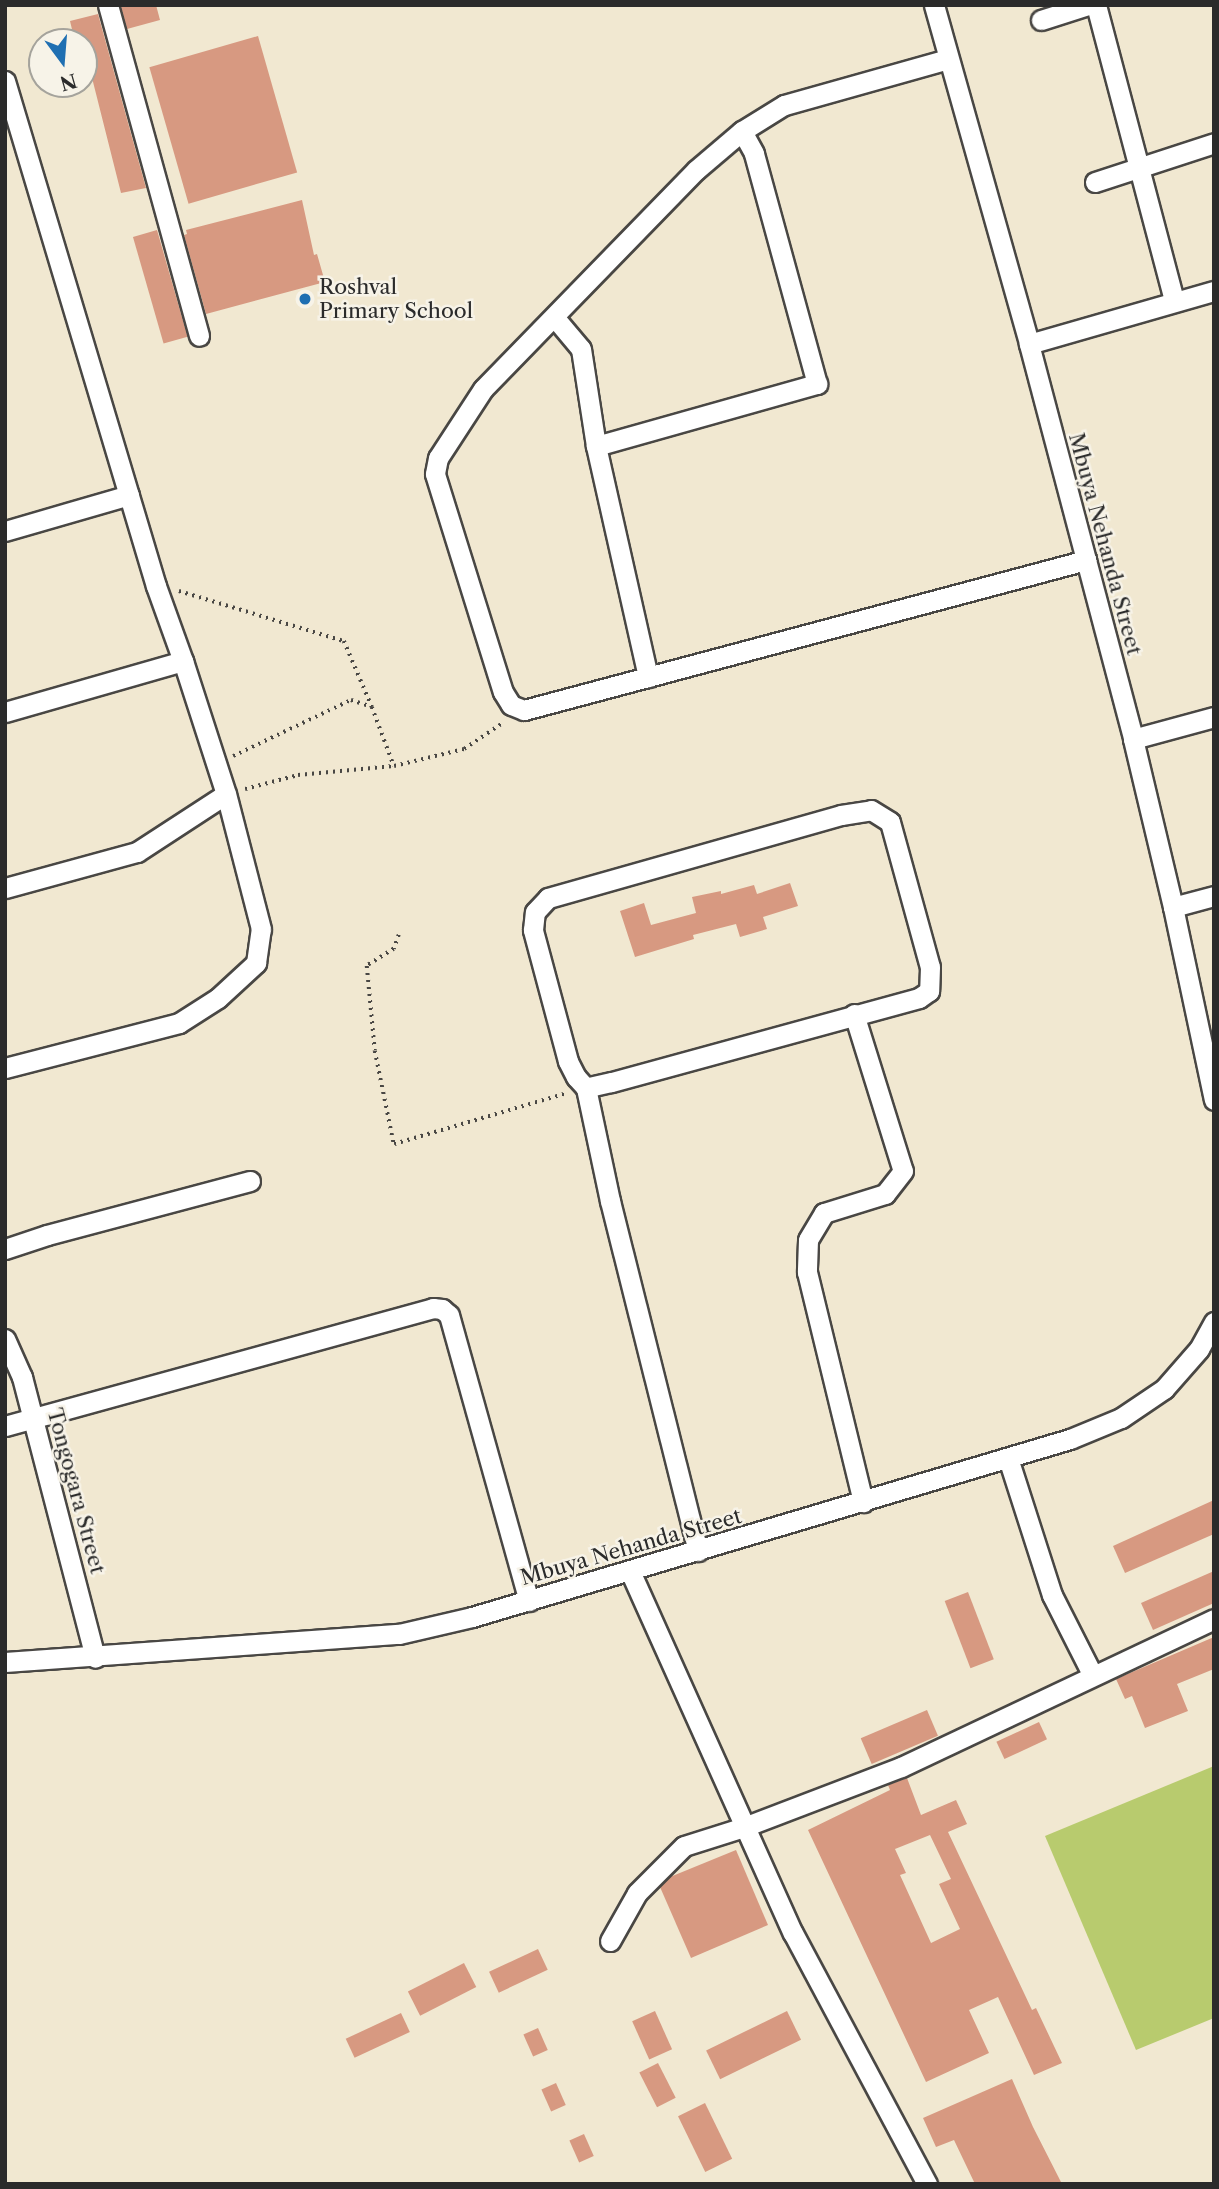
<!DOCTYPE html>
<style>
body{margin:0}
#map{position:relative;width:1219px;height:2189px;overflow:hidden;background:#f1e8d1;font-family:"Libre Caslon Text",serif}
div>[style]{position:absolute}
.green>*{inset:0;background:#b8cb6e}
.building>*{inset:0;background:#d79981;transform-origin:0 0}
.path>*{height:3.5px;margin-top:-1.75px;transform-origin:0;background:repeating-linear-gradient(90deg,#494744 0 2px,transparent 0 7px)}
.roads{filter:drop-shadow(2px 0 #494744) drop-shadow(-2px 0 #494744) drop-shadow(0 2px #494744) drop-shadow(0 -2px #494744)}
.minor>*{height:19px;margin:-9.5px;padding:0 9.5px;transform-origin:9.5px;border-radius:9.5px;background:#fff}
.dots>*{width:19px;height:19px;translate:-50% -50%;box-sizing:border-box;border:4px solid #f7f3e8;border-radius:50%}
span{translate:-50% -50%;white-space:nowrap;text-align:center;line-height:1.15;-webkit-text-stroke:5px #f7f3e8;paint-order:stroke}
.poi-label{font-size:21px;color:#2b2b2b}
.left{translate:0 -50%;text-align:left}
.street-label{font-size:21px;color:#2b2b2b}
.frame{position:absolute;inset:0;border:7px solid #2b2b2b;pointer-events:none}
.north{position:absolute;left:28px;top:28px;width:70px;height:70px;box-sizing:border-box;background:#f7f3e8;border:2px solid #a5a39c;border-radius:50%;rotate:164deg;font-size:19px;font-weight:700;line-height:28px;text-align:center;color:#2b2b2b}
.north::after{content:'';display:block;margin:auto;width:24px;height:32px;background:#1f6fb2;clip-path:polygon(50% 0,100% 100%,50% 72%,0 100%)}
</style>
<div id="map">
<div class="green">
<div style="clip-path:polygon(1214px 1766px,1214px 2018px,1136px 2050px,1045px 1836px)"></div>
</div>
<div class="building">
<div style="clip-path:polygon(128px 5px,156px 5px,160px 20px,127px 29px,121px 7px)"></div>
<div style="clip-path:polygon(98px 14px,146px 188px,121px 193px,88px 62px,84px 63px,84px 42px,75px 42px,70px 21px)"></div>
<div style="left:258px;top:36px;width:142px;height:113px;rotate:74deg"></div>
<div style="clip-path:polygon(302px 200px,314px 255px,317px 254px,325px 282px,206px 314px,184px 235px,187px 234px,186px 230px)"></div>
<div style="left:157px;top:230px;width:111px;height:25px;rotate:74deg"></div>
<div style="clip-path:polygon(790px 883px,798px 906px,763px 917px,767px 929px,740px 937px,736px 924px,693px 935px,694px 939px,635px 957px,620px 911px,644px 903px,651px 925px,696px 913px,692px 897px,721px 891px,721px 894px,754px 885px,757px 894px)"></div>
<div style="clip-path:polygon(1214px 1500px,1214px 1534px,1125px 1573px,1113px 1546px)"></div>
<div style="clip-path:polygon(1214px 1571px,1214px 1603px,1153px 1630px,1141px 1603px)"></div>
<div style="left:968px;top:1592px;width:72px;height:25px;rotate:69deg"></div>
<div style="clip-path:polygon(1214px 1637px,1214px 1669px,1177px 1684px,1188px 1711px,1145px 1728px,1132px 1696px,1125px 1699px,1116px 1679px)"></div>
<div style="left:927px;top:1710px;width:28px;height:72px;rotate:67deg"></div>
<div style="left:1039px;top:1722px;width:19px;height:47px;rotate:65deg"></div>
<div style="clip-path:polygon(evenodd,907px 1778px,921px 1815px,956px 1800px,967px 1824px,948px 1832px,1032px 2010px,1036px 2008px,1062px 2063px,1034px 2075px,998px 1997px,969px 2010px,989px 2053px,926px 2082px,808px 1830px,890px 1790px,888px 1785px,907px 1778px,930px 1835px,951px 1879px,939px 1884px,960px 1929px,931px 1943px,900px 1875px,906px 1873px,895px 1849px,930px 1835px)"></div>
<div style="clip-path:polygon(736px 1850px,768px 1925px,691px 1958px,660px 1887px,670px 1877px)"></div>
<div style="left:538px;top:1949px;width:23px;height:54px;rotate:65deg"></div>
<div style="left:464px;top:1963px;width:27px;height:63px;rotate:63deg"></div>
<div style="left:655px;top:2011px;width:42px;height:25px;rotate:66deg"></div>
<div style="left:787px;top:2011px;width:32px;height:90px;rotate:64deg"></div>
<div style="left:401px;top:2013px;width:21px;height:61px;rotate:65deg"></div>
<div style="left:538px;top:2028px;width:24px;height:16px;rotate:66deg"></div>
<div style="left:658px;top:2063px;width:39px;height:21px;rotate:63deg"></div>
<div style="clip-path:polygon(1012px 2079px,1033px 2127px,1062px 2184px,975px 2184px,954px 2140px,936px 2147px,923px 2118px)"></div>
<div style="left:556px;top:2083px;width:24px;height:16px;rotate:66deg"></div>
<div style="left:705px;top:2103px;width:62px;height:30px;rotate:64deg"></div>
<div style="left:584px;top:2134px;width:24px;height:16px;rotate:66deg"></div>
</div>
<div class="path">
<div style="left:179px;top:591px;width:172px;rotate:16.9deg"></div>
<div style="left:344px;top:641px;width:72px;rotate:67deg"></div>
<div style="left:233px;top:756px;width:131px;rotate:-25.4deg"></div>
<div style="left:351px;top:700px;width:22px;rotate:18deg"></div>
<div style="left:372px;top:707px;width:63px;rotate:69.6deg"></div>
<div style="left:394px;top:766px;width:72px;rotate:-13.7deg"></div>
<div style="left:464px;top:749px;width:48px;rotate:-34deg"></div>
<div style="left:245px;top:789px;width:55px;rotate:-14.8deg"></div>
<div style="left:298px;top:775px;width:96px;rotate:-5.4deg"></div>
<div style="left:399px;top:935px;width:15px;rotate:110deg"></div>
<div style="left:394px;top:949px;width:32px;rotate:148deg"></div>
<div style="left:367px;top:966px;width:85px;rotate:84.6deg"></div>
<div style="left:375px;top:1051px;width:95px;rotate:78.5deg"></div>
<div style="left:394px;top:1144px;width:180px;rotate:-16.4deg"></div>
</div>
<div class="roads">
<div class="minor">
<div style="left:108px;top:5px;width:343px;rotate:74.6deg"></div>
<div style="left:934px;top:5px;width:352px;rotate:74.3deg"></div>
<div style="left:1029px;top:344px;width:408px;rotate:75.2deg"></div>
<div style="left:1133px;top:739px;width:173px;rotate:76.6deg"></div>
<div style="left:1173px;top:907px;width:197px;rotate:78deg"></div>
<div style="left:1096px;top:5px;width:306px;rotate:75.2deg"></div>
<div style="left:1041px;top:20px;width:49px;rotate:-17.7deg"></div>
<div style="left:948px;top:59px;width:170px;rotate:164.3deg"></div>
<div style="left:784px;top:105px;width:49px;rotate:148.2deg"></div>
<div style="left:742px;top:131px;width:60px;rotate:139.7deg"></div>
<div style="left:696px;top:170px;width:305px;rotate:134.2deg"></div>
<div style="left:483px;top:389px;width:82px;rotate:123.1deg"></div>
<div style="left:438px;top:458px;width:16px;rotate:101deg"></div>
<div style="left:435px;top:474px;width:228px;rotate:72.7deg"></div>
<div style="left:503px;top:692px;width:15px;rotate:58deg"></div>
<div style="left:511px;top:705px;width:14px;rotate:21deg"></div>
<div style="left:524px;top:710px;width:582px;rotate:-14.94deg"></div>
<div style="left:5px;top:81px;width:527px;rotate:73.35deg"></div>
<div style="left:156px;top:586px;width:80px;rotate:70.2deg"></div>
<div style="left:183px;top:661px;width:185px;rotate:164deg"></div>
<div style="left:1095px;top:182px;width:125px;rotate:-18.1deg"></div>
<div style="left:555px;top:318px;width:40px;rotate:50deg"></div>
<div style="left:581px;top:349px;width:98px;rotate:81.2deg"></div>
<div style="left:596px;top:446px;width:237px;rotate:77.3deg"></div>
<div style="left:1029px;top:344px;width:192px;rotate:-16deg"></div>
<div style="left:596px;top:446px;width:230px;rotate:-15.7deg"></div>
<div style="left:817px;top:384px;width:239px;rotate:-105.3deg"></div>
<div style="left:754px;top:153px;width:25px;rotate:-119deg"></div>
<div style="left:5px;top:531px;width:129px;rotate:-16.2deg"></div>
<div style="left:1133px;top:739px;width:84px;rotate:-15.2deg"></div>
<div style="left:871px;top:810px;width:22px;rotate:32deg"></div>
<div style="left:890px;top:822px;width:150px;rotate:74.6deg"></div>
<div style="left:930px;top:967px;width:24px;rotate:92deg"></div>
<div style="left:929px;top:991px;width:12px;rotate:145deg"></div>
<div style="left:919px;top:998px;width:319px;rotate:164.7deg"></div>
<div style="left:611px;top:1082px;width:26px;rotate:167deg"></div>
<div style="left:586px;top:1088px;width:15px;rotate:-132deg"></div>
<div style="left:576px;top:1077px;width:18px;rotate:-117deg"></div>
<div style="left:568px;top:1061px;width:136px;rotate:-105deg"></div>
<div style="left:533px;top:930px;width:18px;rotate:-84deg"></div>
<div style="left:535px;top:912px;width:19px;rotate:-47deg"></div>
<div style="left:548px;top:898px;width:305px;rotate:-15.8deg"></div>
<div style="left:841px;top:815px;width:30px;rotate:-9deg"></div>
<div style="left:5px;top:888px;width:137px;rotate:-15.3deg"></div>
<div style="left:137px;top:852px;width:106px;rotate:-33.1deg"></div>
<div style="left:226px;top:794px;width:140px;rotate:-107.9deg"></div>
<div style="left:1173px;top:907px;width:42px;rotate:-15deg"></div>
<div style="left:854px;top:1014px;width:164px;rotate:72.7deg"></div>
<div style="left:903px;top:1171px;width:29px;rotate:128deg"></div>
<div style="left:885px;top:1194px;width:64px;rotate:162.7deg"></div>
<div style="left:824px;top:1213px;width:31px;rotate:121deg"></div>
<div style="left:808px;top:1240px;width:32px;rotate:92deg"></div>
<div style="left:807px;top:1272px;width:237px;rotate:76.3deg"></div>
<div style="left:5px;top:1068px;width:180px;rotate:-14.5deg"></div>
<div style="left:179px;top:1023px;width:46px;rotate:-32.7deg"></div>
<div style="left:218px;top:998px;width:52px;rotate:-42.6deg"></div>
<div style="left:256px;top:963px;width:34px;rotate:-82deg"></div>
<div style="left:261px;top:929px;width:139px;rotate:-104.5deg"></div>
<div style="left:586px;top:1088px;width:116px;rotate:78deg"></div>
<div style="left:610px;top:1201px;width:361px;rotate:75.9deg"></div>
<div style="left:5px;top:1249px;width:44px;rotate:-18.4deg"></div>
<div style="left:47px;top:1235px;width:210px;rotate:-14.9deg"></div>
<div style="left:5px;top:1339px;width:42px;rotate:65.9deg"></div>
<div style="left:22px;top:1377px;width:290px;rotate:75.4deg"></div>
<div style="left:5px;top:1426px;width:444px;rotate:-15.4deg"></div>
<div style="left:433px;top:1308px;width:9px;rotate:6deg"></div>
<div style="left:442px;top:1309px;width:9px;rotate:41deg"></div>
<div style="left:449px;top:1315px;width:297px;rotate:74.4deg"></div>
<div style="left:1008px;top:1458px;width:144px;rotate:72.2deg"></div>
<div style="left:1052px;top:1595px;width:89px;rotate:63.1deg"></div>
<div style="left:630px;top:1571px;width:397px;rotate:65.8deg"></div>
<div style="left:793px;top:1933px;width:285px;rotate:61.9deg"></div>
<div style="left:5px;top:1662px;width:395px;rotate:-4.1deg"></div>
<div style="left:399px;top:1634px;width:75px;rotate:-13.1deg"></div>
<div style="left:472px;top:1617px;width:624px;rotate:-16.58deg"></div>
<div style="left:1070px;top:1439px;width:55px;rotate:-22.4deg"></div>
<div style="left:1121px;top:1418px;width:52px;rotate:-34deg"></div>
<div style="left:1164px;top:1389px;width:53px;rotate:-48.8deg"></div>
<div style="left:1199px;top:1349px;width:31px;rotate:-61deg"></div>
<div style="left:610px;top:1941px;width:55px;rotate:-60.6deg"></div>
<div style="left:637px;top:1893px;width:66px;rotate:-45deg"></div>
<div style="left:684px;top:1846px;width:63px;rotate:-17.6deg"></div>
<div style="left:744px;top:1827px;width:168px;rotate:-20.9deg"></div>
<div style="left:901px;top:1767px;width:346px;rotate:-25.3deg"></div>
</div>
</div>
<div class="dots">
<div style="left:305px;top:299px;background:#1f6fb2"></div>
</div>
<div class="poi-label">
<span class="left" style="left:319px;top:299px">Roshval<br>Primary School</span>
</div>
<div class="street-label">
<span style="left:1105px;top:544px;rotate:75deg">Mbuya Nehanda Street</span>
<span style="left:76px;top:1491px;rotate:75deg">Tongogara Street</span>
<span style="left:631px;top:1547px;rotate:-16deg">Mbuya Nehanda Street</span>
</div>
<div class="frame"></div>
<div class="north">N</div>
</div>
